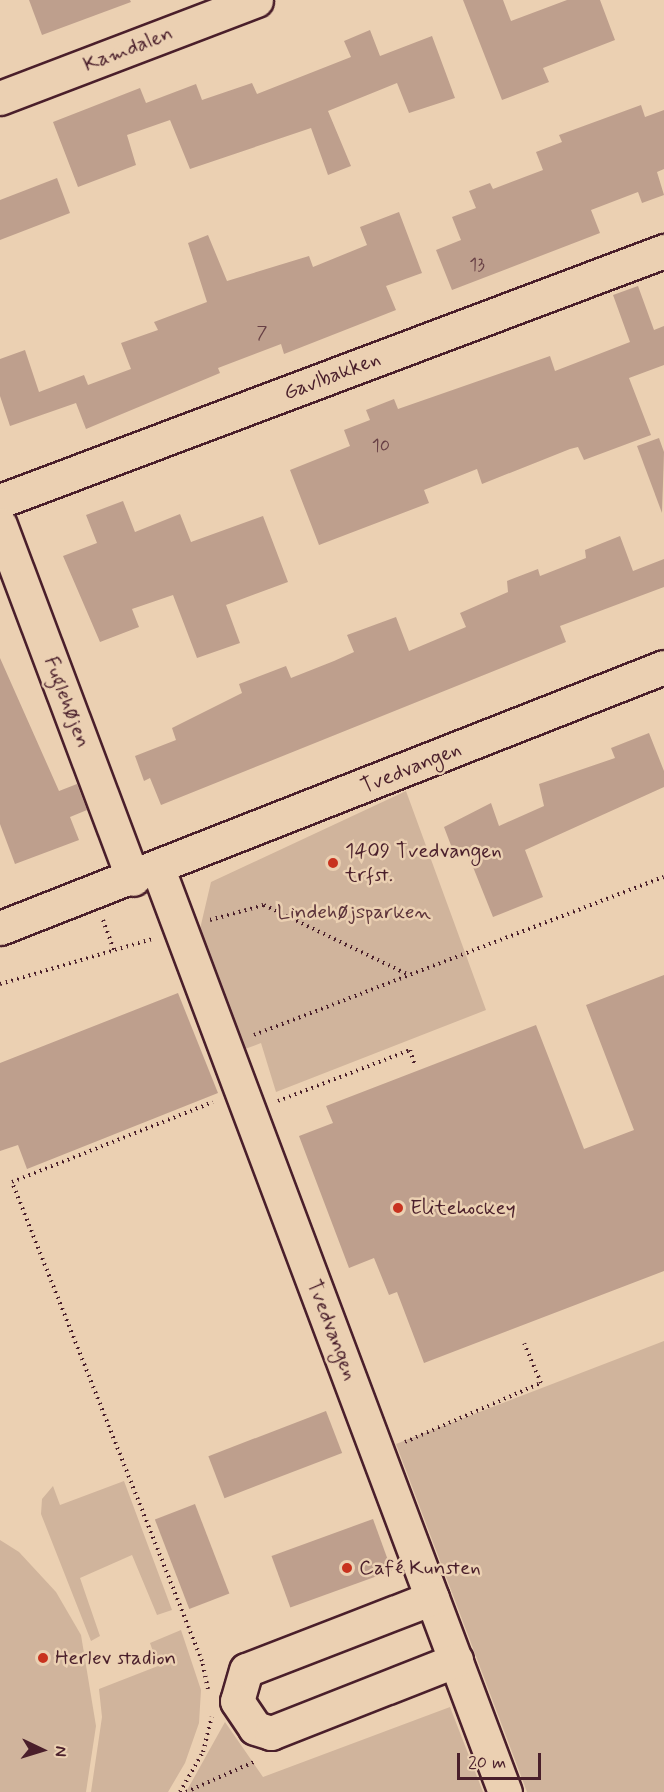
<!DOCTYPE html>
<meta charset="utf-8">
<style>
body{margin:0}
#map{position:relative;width:664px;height:1792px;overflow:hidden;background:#ebd0b2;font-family:Mynerve,sans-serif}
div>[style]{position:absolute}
.green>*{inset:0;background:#d0b49c}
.building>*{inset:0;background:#be9f8d;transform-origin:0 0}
.path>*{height:4px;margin-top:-2px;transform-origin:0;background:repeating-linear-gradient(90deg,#4a1f2b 0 1.5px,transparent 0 6px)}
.roads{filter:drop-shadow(2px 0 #4a1f2b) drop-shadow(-2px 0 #4a1f2b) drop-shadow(0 2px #4a1f2b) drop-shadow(0 -2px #4a1f2b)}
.minor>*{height:33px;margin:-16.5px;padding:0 16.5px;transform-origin:16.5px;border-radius:16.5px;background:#ebd0b2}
.dots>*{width:16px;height:16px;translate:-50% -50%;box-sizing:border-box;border:3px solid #ebd0b2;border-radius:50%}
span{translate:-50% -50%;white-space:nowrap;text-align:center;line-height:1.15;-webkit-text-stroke:5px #ebd0b2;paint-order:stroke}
.number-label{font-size:18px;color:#673f44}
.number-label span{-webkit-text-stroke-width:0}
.street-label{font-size:21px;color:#4a1f2b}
.poi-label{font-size:21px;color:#4a1f2b}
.left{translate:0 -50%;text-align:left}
.park-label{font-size:21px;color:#5e353c}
.north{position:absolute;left:12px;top:1720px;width:60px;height:60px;-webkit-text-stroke:4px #ebd0b2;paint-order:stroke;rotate:94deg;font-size:16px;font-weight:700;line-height:24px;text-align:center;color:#4a1f2b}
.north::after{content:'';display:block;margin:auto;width:21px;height:27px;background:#4a1f2b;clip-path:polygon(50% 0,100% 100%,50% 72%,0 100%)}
.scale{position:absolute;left:457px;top:1753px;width:84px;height:27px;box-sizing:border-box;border:3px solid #4a1f2b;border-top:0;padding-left:8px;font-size:18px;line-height:21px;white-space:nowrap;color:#4a1f2b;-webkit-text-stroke:4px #ebd0b2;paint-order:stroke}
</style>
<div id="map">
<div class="green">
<div style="clip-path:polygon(406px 791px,486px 1010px,276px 1092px,261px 1043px,245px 1049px,200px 929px,211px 882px)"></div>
<div style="clip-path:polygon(664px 1341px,664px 1792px,527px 1792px,396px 1444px)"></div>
<div style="clip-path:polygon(124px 1481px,172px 1610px,157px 1615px,132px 1555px,80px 1578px,100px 1636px,91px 1641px,41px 1514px,42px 1499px,53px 1486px,60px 1505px)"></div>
<div style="clip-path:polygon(0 1540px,19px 1552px,56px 1592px,81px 1635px,96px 1726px,86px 1792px,0 1792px)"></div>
<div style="clip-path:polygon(181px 1630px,201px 1690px,199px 1723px,185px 1763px,168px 1792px,91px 1792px,102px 1717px,99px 1689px,158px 1666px,150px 1643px)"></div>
<div style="clip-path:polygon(450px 1707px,483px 1792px,186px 1792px,225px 1722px,263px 1777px)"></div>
</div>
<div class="building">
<div style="clip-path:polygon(29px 0,130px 0,131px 2px,42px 35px)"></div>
<div style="clip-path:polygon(463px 0,503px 0,511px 21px,567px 0,600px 0,615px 40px,543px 68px,549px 82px,502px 100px)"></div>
<div style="clip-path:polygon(370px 30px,380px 56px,432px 36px,455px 98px,409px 113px,397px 83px,328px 111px,351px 166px,328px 175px,311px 128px,190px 169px,170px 120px,127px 135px,136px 165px,78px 187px,53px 122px,140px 88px,146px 103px,196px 84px,202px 100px,252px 83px,257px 94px,351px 57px,344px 41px)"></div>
<div style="clip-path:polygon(641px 105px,645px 117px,664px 110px,664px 169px,657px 172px,664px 195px,642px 203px,638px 192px,591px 210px,600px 233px,452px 290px,436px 250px,461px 240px,452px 217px,476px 208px,469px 191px,490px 183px,493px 189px,543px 170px,536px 152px,562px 142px,559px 135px)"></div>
<div style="clip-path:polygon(57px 178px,70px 213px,0 240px,0 200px)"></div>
<div style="clip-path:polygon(399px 212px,422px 273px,386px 286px,396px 310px,284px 354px,281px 344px,218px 368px,220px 373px,86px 429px,76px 403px,10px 426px,0 396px,0 359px,25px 350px,39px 392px,84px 375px,88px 385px,131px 369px,121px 343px,158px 330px,154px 322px,207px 302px,188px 243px,208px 235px,227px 281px,309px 256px,313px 267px,367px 245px,360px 227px)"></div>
<div style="clip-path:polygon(638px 286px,654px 330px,664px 326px,664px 365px,629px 378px,651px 435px,584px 460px,578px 447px,570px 449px,482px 484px,477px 469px,424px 490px,429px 503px,319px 545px,290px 470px,350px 446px,344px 430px,370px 420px,366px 410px,394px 399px,398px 409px,550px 356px,555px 371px,630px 342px,613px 295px)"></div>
<div style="clip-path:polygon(659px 438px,664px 452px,662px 513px,637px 446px)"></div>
<div style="clip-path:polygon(123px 501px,135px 532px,180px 514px,191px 542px,263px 516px,288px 582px,226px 605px,240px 643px,197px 658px,173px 595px,132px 609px,139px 627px,100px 642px,63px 556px,97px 543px,86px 515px)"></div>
<div style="clip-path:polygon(620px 536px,633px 571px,664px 559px,664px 587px,560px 626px,566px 642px,161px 805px,150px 778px,144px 781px,135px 756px,176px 740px,172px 728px,242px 693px,239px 684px,286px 666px,291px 678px,334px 661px,354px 652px,347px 635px,396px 617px,409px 651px,466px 627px,460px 613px,508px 592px,507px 581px,538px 569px,540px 576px,586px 558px,585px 550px)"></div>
<div style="clip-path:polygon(0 658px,59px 791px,77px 784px,87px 810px,70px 817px,79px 840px,15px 864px,0 824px)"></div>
<div style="clip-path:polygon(649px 733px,664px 771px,664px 787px,525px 850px,543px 897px,493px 917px,467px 852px,455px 856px,444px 827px,491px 803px,499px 826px,544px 806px,539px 784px,615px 758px,611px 748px)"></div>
<div style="clip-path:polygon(664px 975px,664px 1271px,424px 1363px,397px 1292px,389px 1295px,374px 1258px,349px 1268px,299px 1136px,333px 1123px,326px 1106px,536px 1025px,584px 1149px,634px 1130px,586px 1005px)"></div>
<div style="clip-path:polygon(178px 993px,218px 1093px,27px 1169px,18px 1145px,0 1151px,0 1063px)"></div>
<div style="left:326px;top:1411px;width:45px;height:126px;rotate:69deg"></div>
<div style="left:195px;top:1504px;width:96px;height:43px;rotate:69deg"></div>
<div style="left:373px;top:1519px;width:55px;height:108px;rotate:70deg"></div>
</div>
<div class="path">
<div style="left:103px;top:920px;width:32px;rotate:70deg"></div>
<div style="left:210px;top:920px;width:56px;rotate:-15.5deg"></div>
<div style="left:264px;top:905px;width:161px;rotate:25.8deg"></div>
<div style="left:0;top:984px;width:159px;rotate:-16.5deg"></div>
<div style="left:254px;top:1035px;width:439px;rotate:-21.1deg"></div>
<div style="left:278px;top:1101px;width:142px;rotate:-21.1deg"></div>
<div style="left:410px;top:1050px;width:16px;rotate:72deg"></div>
<div style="left:405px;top:1442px;width:148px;rotate:-23.5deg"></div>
<div style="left:541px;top:1383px;width:43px;rotate:-113deg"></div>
<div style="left:208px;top:1689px;width:29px;rotate:-102deg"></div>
<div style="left:202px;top:1661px;width:515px;rotate:-111.64deg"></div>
<div style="left:12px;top:1182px;width:216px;rotate:-21.7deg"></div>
<div style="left:180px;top:1792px;width:46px;rotate:-60.1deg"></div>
<div style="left:203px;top:1752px;width:36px;rotate:-76deg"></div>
<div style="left:186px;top:1792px;width:77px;rotate:-23.9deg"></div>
</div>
<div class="roads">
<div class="minor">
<div style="left:0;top:98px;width:274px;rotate:-20.9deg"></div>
<div style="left:0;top:501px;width:710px;rotate:-20.63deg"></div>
<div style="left:0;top:525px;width:378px;rotate:69.4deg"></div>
<div style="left:158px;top:869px;width:986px;rotate:69.4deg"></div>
<div style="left:0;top:928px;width:713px;rotate:-21.46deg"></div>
<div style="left:432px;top:1598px;width:199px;rotate:158.8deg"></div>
<div style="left:246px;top:1670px;width:32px;rotate:106deg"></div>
<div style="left:237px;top:1701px;width:32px;rotate:56deg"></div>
<div style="left:255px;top:1728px;width:17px;rotate:17deg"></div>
<div style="left:271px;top:1733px;width:199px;rotate:-21.5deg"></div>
</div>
</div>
<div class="dots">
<div style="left:333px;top:863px;background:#c8321e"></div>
<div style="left:398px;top:1208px;background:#c8321e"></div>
<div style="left:347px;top:1568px;background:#c8321e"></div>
<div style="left:43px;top:1658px;background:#c8321e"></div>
</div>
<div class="number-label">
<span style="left:477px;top:265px">13</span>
<span style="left:262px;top:333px">7</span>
<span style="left:381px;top:446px">10</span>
</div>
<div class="street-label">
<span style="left:128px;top:49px;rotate:-21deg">Kamdalen</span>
<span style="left:332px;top:376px;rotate:-21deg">Gavlbakken</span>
<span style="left:67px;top:702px;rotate:69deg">Fuglehøjen</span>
<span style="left:411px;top:768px;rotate:-22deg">Tvedvangen</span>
<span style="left:332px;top:1330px;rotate:69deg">Tvedvangen</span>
</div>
<div class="poi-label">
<span class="left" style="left:345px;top:863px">1409 Tvedvangen<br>trfst.</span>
<span class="left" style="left:410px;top:1208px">Elitehockey</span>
<span class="left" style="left:359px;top:1568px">Café Kunsten</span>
<span class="left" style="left:55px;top:1658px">Herlev stadion</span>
</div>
<div class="park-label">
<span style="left:354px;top:912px">Lindehøjsparken</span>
</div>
<div class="north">N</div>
<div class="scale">20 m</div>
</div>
